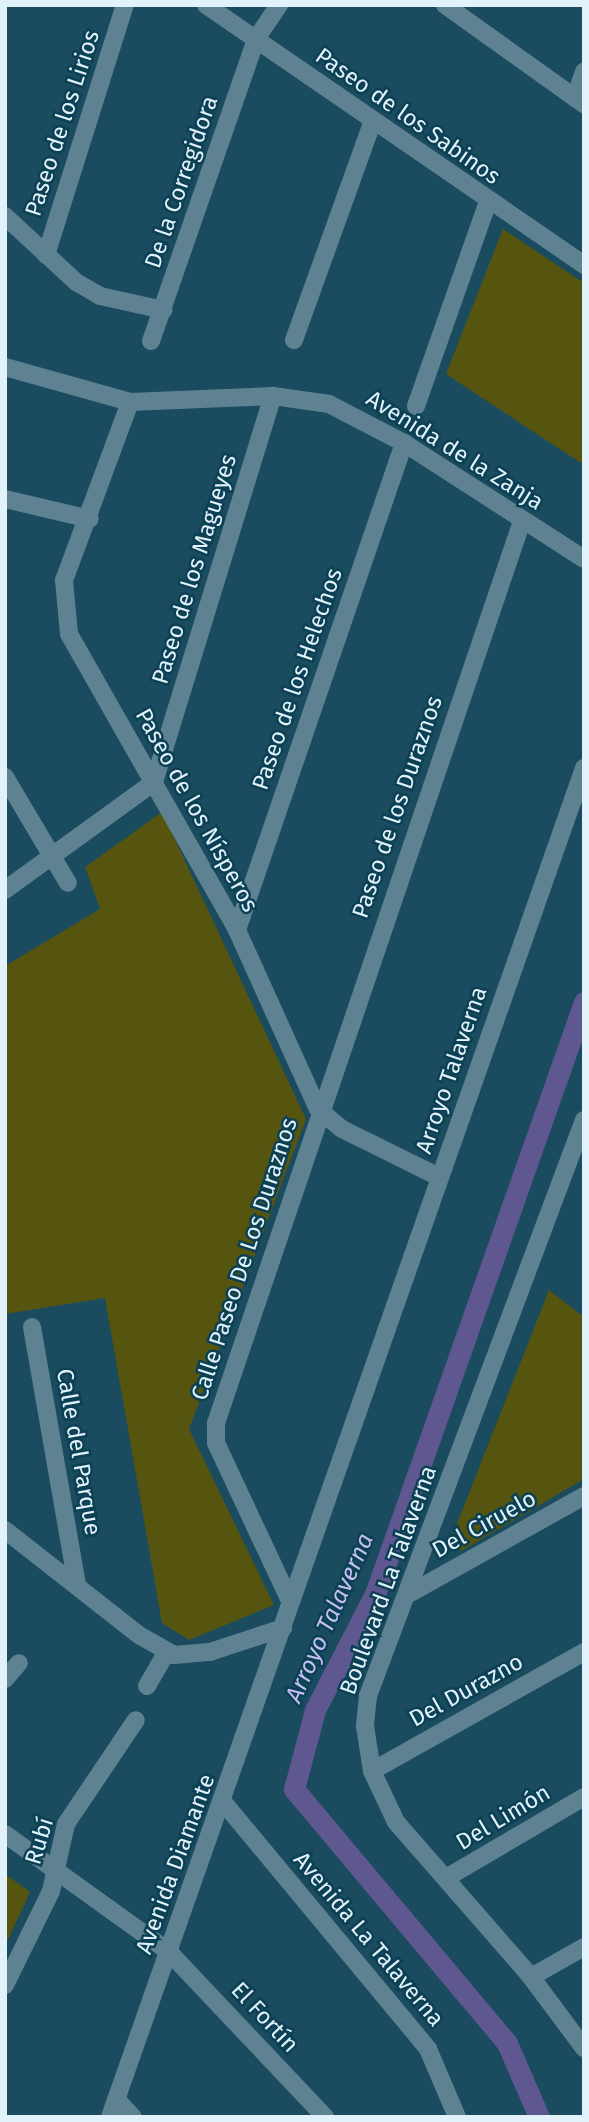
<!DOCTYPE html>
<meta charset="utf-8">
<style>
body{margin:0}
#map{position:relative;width:589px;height:2122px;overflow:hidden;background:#1a4b5f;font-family:"Fira Sans",sans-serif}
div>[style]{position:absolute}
.green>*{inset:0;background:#55550f}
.canal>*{height:21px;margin:-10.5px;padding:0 10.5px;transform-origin:10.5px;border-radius:10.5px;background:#5f5790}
.minor>*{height:18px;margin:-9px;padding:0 9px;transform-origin:9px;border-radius:9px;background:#5f8292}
span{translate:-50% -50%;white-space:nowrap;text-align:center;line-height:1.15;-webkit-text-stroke:5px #0c4054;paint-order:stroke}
.street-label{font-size:23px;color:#e2f2fa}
.water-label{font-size:24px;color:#c4bff3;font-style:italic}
.frame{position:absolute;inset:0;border:7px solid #e2f2fa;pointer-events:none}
</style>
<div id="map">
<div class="green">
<div style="clip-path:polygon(503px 229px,584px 283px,584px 465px,446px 374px)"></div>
<div style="clip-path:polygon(162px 812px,306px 1119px,189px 1429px,274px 1605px,189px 1640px,162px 1623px,105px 1298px,5px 1314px,5px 966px,100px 909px,85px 867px)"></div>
<div style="clip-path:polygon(549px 1290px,584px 1317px,584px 1479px,461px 1551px,451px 1539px)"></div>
<div style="clip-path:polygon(5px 1874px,30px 1892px,5px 1946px)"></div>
</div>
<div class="canal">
<div style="left:539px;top:2117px;width:81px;rotate:-113.4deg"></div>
<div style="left:507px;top:2043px;width:331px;rotate:-130deg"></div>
<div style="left:294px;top:1789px;width:82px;rotate:-75.1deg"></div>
<div style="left:315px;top:1710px;width:131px;rotate:-62.7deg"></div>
<div style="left:375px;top:1594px;width:628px;rotate:-70.55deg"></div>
</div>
<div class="minor">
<div style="left:206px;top:5px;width:459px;rotate:34.5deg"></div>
<div style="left:445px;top:5px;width:171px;rotate:35.5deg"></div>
<div style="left:575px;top:98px;width:28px;rotate:-71deg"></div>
<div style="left:5px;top:216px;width:97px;rotate:42.9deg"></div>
<div style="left:76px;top:282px;width:28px;rotate:30deg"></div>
<div style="left:100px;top:296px;width:65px;rotate:12.5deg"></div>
<div style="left:46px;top:255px;width:262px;rotate:-72.5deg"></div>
<div style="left:294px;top:340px;width:231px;rotate:-70.2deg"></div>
<div style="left:151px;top:341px;width:320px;rotate:-70.8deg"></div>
<div style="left:256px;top:39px;width:41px;rotate:-55.9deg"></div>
<div style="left:5px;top:367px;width:130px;rotate:15.6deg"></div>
<div style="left:130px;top:402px;width:143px;rotate:-2.4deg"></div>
<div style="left:273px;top:396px;width:57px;rotate:8.1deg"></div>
<div style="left:329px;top:404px;width:85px;rotate:27.5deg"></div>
<div style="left:404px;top:443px;width:214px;rotate:32.8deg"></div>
<div style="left:130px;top:402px;width:190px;rotate:110.3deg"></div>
<div style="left:64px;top:580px;width:54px;rotate:84.7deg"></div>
<div style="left:69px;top:634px;width:340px;rotate:60.4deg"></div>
<div style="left:237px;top:930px;width:196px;rotate:65.7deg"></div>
<div style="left:318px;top:1109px;width:31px;rotate:40deg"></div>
<div style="left:342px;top:1129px;width:108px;rotate:26.3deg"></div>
<div style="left:416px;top:406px;width:216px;rotate:-70.6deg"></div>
<div style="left:5px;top:499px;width:87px;rotate:13.2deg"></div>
<div style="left:5px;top:777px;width:123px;rotate:59.3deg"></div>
<div style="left:5px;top:890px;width:184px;rotate:-35.9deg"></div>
<div style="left:154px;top:782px;width:404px;rotate:-72.9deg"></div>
<div style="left:237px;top:930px;width:515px;rotate:-71.07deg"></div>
<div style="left:584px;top:1120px;width:615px;rotate:110.56deg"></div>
<div style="left:368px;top:1696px;width:30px;rotate:96deg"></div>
<div style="left:365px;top:1726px;width:46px;rotate:81.2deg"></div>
<div style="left:372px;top:1771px;width:56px;rotate:64.8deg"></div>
<div style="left:396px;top:1822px;width:206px;rotate:48.9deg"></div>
<div style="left:531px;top:1977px;width:89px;rotate:53.3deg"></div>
<div style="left:32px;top:1327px;width:263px;rotate:80.1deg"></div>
<div style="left:5px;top:1530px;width:170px;rotate:38.1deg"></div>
<div style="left:139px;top:1635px;width:40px;rotate:29.7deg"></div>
<div style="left:174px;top:1655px;width:36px;rotate:-5deg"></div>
<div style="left:210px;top:1652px;width:77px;rotate:-18.2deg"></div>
<div style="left:407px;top:1595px;width:203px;rotate:-29.2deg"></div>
<div style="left:290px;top:1601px;width:174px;rotate:-115.1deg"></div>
<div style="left:216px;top:1443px;width:20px;rotate:-90deg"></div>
<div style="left:216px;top:1423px;width:952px;rotate:-71.26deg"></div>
<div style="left:5px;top:1679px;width:21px;rotate:-49deg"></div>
<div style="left:147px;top:1686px;width:39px;rotate:-60deg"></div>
<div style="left:372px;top:1771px;width:243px;rotate:-29.3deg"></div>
<div style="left:224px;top:1803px;width:320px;rotate:50.3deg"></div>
<div style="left:428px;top:2049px;width:74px;rotate:66.9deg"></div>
<div style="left:5px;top:1834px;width:202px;rotate:35.7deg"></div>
<div style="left:169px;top:1952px;width:227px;rotate:46.6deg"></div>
<div style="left:446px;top:1878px;width:160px;rotate:-30.4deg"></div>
<div style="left:531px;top:1977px;width:61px;rotate:-29.5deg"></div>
<div style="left:5px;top:1985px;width:105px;rotate:-63.9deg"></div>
<div style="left:51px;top:1891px;width:69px;rotate:-77.4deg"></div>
<div style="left:66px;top:1824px;width:125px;rotate:-56.1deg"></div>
<div style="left:116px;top:2099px;width:25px;rotate:47deg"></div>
<div style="left:110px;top:2117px;width:1430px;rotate:-70.64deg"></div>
</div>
<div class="street-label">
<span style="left:408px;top:116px;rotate:35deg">Paseo de los Sabinos</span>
<span style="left:62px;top:123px;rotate:-72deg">Paseo de los Lirios</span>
<span style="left:181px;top:182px;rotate:-71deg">De la Corregidora</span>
<span style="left:455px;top:450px;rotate:32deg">Avenida de la Zanja</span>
<span style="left:194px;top:569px;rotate:-73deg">Paseo de los Magueyes</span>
<span style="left:297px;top:679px;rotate:-71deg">Paseo de los Helechos</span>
<span style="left:397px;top:807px;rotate:-71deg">Paseo de los Duraznos</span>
<span style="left:197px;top:810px;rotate:61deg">Paseo de los Nísperos</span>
<span style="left:451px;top:1070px;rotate:-71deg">Arroyo Talaverna</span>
<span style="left:244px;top:1259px;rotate:-72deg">Calle Paseo De Los Duraznos</span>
<span style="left:79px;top:1452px;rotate:80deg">Calle del Parque</span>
<span style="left:484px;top:1524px;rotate:-29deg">Del Ciruelo</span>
<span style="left:388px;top:1580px;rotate:-70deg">Boulevard La Talaverna</span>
<span style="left:466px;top:1690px;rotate:-29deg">Del Durazno</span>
<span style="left:503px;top:1817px;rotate:-31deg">Del Limón</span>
<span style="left:39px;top:1841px;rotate:-73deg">Rubí</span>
<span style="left:175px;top:1864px;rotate:-70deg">Avenida Diamante</span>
<span style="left:369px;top:1939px;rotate:50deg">Avenida La Talaverna</span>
<span style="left:265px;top:2017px;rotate:47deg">El Fortín</span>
</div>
<div class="water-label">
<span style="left:330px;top:1618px;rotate:-66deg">Arroyo Talaverna</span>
</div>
<div class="frame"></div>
</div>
